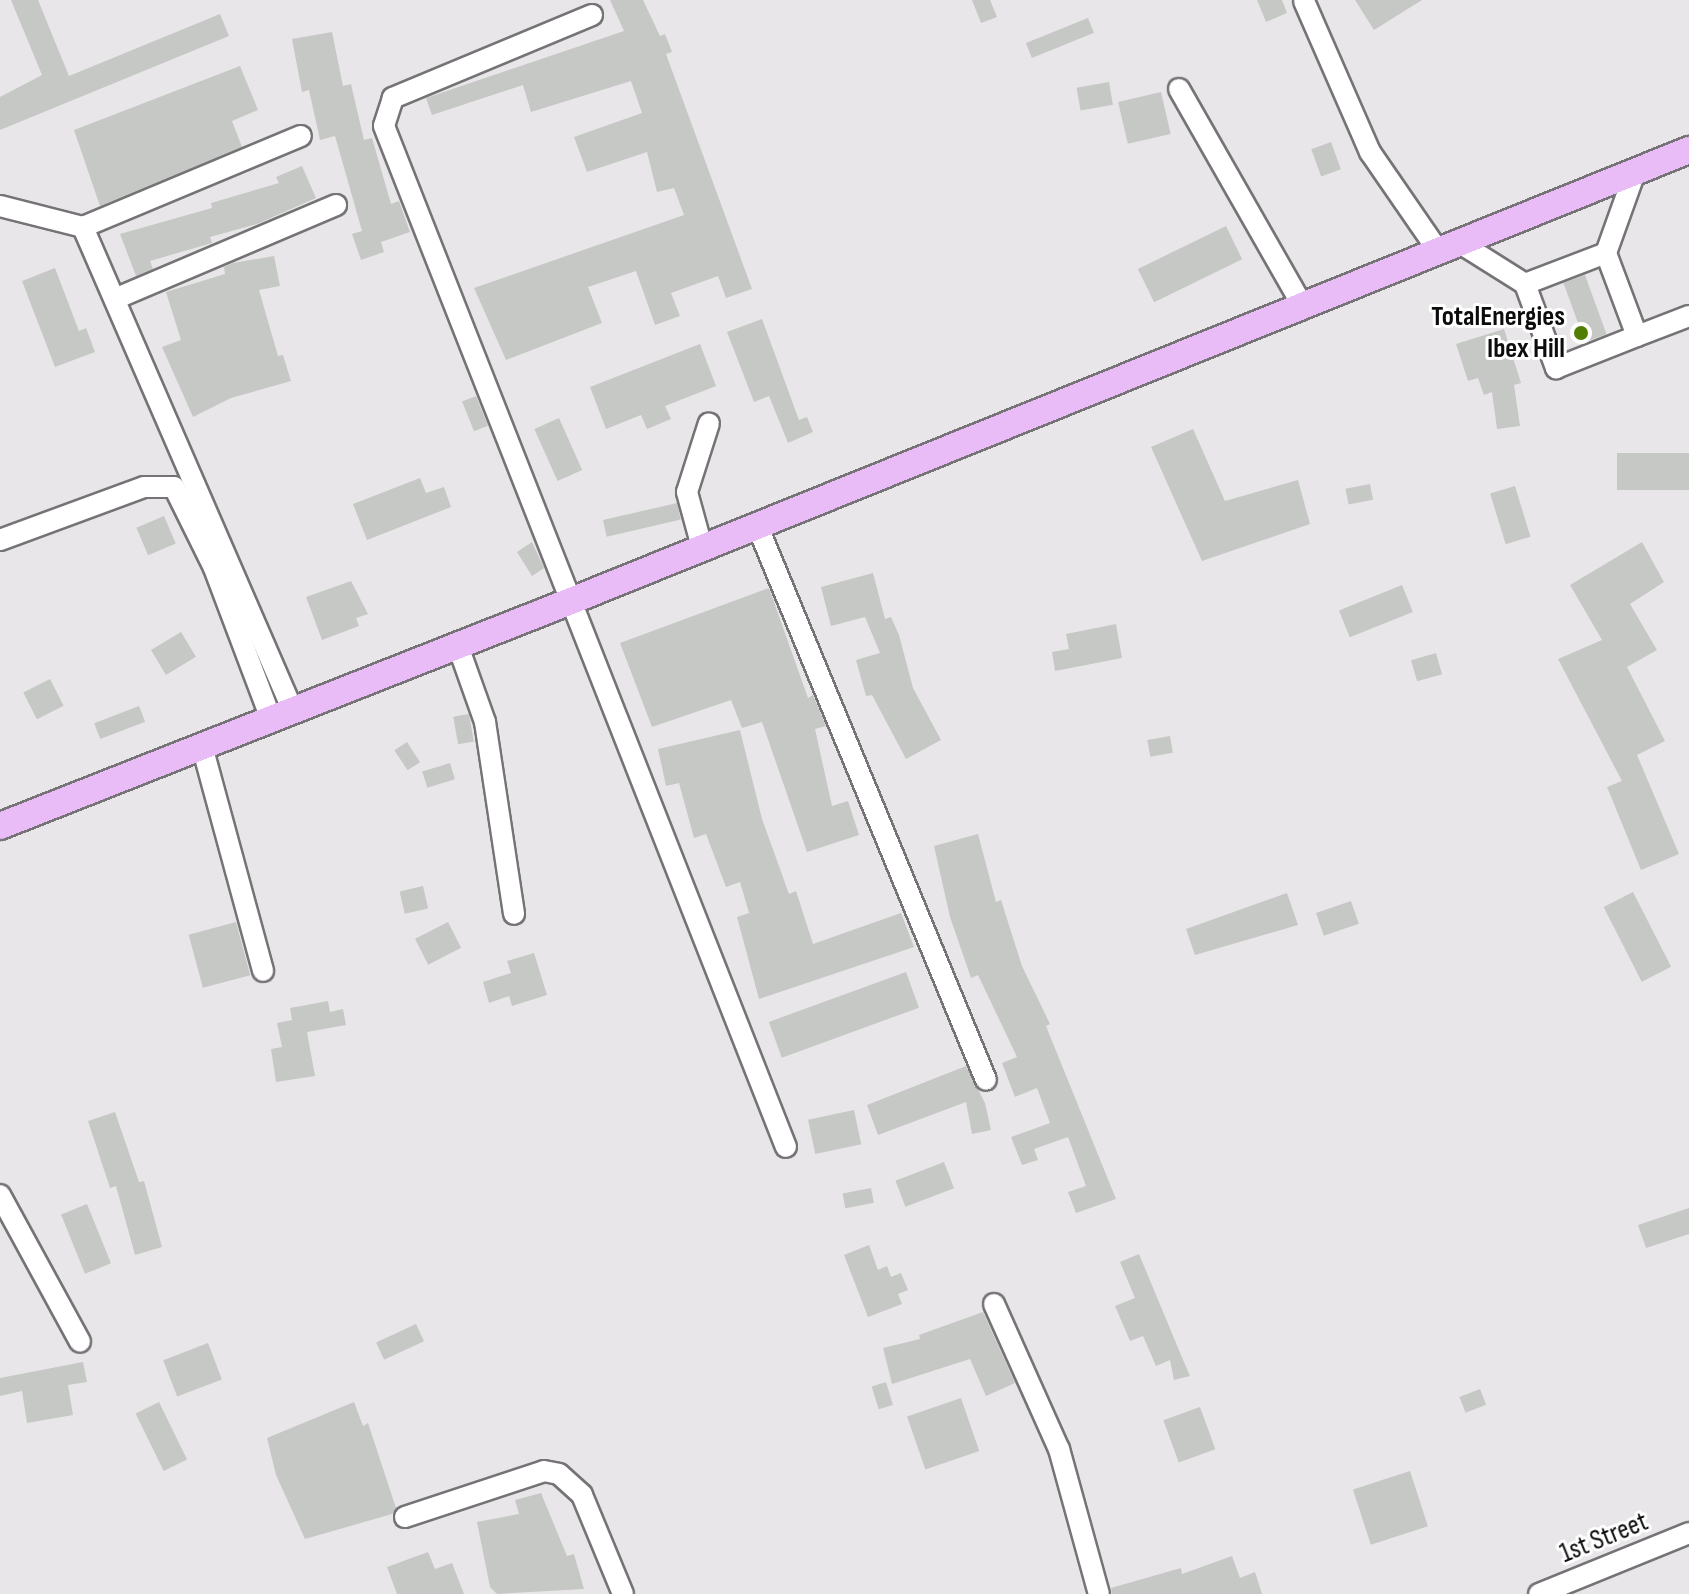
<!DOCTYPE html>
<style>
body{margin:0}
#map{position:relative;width:1689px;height:1594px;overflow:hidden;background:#e9e6e9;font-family:"Sofia Sans Condensed",sans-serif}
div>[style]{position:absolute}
.building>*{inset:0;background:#c6c8c5;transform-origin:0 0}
.roads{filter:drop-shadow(2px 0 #757376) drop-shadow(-2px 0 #757376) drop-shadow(0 2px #757376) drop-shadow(0 -2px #757376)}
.minor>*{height:20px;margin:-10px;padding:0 10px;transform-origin:10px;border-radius:10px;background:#fff}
.major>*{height:26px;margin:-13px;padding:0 13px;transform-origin:13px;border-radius:13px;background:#eabcf7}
.dots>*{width:22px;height:22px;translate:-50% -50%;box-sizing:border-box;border:4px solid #fff;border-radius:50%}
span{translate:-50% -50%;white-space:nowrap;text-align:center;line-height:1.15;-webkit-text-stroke:6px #fff;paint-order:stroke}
.poi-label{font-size:28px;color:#0d0c0d;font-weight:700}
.right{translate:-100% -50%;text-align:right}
.street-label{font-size:28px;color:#0d0c0d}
</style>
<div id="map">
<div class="building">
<div style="clip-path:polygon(11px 0,38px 0,69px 76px,220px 14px,229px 36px,0 130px,0 97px,42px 75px)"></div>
<div style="clip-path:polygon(610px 0,643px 0,660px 36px,665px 34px,672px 52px,666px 54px,752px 289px,726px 298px,718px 276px,671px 293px,680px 316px,655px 325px,636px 271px,588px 287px,602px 323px,506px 360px,474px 288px,684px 215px,674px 188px,657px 192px,647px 152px,587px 172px,574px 137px,642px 113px,631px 81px,531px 112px,523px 85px,432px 115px,426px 98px,624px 31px)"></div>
<div style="clip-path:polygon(972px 0,990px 0,997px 17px,981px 23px)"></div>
<div style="clip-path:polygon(1257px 0,1282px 0,1287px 13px,1266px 22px)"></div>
<div style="clip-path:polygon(1355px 0,1422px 0,1374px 30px)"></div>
<div style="left:1088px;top:18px;width:16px;height:67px;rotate:68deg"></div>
<div style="clip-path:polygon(332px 32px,343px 86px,351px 84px,364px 140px,372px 138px,391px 204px,399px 201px,410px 232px,381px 242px,384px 252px,361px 260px,352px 234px,362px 231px,335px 136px,320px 140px,309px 90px,302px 92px,292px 39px)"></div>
<div style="clip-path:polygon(240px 66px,258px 110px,232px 121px,242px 147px,100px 206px,74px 130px)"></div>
<div style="left:1109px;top:82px;width:23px;height:33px;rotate:80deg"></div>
<div style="left:1161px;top:92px;width:43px;height:44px;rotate:77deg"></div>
<div style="left:1331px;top:142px;width:29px;height:21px;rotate:70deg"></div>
<div style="clip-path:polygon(302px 166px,316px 198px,257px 224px,210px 237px,212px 243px,150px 261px,153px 269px,136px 276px,120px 234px,212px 208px,211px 203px,279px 183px,276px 177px)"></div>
<div style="left:1226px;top:226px;width:37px;height:98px;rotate:64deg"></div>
<div style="clip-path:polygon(274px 256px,280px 286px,259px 290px,278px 356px,283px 355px,291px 381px,231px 398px,193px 417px,162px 347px,181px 340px,166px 292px,225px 274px,224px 267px,233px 263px)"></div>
<div style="clip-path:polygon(55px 268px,79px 331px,86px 328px,95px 352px,55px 367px,22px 281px)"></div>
<div style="left:1585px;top:275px;width:63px;height:23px;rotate:70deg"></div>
<div style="clip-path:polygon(762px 319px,799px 420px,807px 417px,813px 432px,788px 443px,769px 396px,754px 402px,727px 332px)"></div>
<div style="clip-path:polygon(1504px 329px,1521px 383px,1514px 385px,1520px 426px,1497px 429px,1492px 392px,1484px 395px,1478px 378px,1468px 381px,1456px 344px)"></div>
<div style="clip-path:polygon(700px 344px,716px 386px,665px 406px,671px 419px,647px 429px,641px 415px,606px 429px,590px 387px)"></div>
<div style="left:476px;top:396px;width:32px;height:15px;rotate:68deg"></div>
<div style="left:559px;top:418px;width:57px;height:27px;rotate:66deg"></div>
<div style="clip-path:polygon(1193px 429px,1225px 501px,1298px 480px,1310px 524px,1202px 561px,1151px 447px)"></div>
<div style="left:1689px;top:453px;width:37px;height:72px;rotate:90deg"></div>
<div style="clip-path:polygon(420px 478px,426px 493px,444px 487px,451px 507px,367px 540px,353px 504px)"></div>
<div style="left:1370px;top:484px;width:16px;height:25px;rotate:79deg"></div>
<div style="left:1515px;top:486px;width:53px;height:26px;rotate:73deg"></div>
<div style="left:677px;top:503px;width:17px;height:76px;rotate:77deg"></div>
<div style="left:164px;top:516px;width:30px;height:30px;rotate:67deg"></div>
<div style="clip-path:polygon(532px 542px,544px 568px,532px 576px,517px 552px)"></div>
<div style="clip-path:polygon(1642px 542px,1664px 582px,1630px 604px,1657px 650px,1627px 667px,1665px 741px,1637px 755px,1679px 854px,1641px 870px,1607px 787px,1622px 781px,1558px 659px,1602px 640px,1570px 585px)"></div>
<div style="clip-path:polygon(873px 573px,885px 619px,891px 617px,899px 635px,913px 688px,941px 740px,906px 759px,872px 695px,866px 696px,856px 660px,880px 653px,865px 617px,831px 626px,821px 587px)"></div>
<div style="clip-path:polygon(351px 581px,368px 614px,356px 618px,359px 626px,322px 640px,306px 597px)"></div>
<div style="left:1402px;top:585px;width:29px;height:68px;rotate:68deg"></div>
<div style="clip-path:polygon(769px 588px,808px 698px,813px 695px,826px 726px,815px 729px,832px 806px,848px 801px,859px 835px,807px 852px,762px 722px,742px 728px,731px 700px,652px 727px,620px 643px)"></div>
<div style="clip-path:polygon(1116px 624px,1122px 658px,1055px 671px,1052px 652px,1069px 649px,1066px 634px)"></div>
<div style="left:181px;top:632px;width:29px;height:35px;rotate:59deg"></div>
<div style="left:1436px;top:653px;width:22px;height:26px;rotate:74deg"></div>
<div style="left:50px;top:679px;width:30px;height:30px;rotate:63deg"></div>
<div style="left:139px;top:706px;width:17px;height:48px;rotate:69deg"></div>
<div style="left:469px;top:714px;width:28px;height:16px;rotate:80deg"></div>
<div style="clip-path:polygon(740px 730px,762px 819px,789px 894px,796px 891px,813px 944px,901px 913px,914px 947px,759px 999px,737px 917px,749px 913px,740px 882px,726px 887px,706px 834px,694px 838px,679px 783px,666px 786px,658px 749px)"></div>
<div style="left:1170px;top:736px;width:17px;height:23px;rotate:80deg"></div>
<div style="left:407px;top:742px;width:24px;height:15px;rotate:57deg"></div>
<div style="left:450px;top:763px;width:17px;height:29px;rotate:73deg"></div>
<div style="clip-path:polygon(978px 834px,996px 902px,1001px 900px,1022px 966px,1050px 1024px,1046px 1026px,1116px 1199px,1076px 1213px,1068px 1192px,1086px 1186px,1068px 1137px,1034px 1149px,1038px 1160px,1022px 1165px,1011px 1137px,1050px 1123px,1037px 1088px,1015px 1097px,1002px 1063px,1017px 1057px,978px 975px,971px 978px,950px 917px,934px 846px)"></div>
<div style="left:423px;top:886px;width:23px;height:24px;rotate:77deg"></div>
<div style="left:1633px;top:892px;width:84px;height:33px;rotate:63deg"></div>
<div style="clip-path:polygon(1287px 893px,1298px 925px,1195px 955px,1186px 929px)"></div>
<div style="left:1351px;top:901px;width:24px;height:37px;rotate:71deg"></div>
<div style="left:236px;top:922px;width:55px;height:49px;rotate:75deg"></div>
<div style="left:448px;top:922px;width:29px;height:37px;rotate:63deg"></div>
<div style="clip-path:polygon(534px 953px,547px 995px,512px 1006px,509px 996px,489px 1003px,483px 982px,511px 973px,507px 961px)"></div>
<div style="left:906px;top:972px;width:38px;height:146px;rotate:70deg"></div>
<div style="clip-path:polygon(328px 1001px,330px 1012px,343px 1009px,346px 1025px,307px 1032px,315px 1076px,276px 1082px,271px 1049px,282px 1047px,277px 1023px,292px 1020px,290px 1008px)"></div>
<div style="clip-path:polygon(966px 1066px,985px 1103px,991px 1130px,972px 1134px,966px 1102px,878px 1135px,867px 1105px)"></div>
<div style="left:854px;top:1110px;width:35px;height:47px;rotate:78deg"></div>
<div style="clip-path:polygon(115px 1112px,139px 1182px,144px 1181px,162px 1247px,135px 1255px,116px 1186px,110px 1188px,88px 1121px)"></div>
<div style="left:944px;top:1162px;width:28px;height:52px;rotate:69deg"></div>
<div style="left:871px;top:1188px;width:15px;height:29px;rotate:79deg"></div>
<div style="left:87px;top:1204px;width:64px;height:28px;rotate:68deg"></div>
<div style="clip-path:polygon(1689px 1208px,1689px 1234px,1646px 1248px,1638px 1225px)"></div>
<div style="clip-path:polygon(869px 1245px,878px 1270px,887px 1266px,891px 1277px,901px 1273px,908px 1290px,898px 1294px,902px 1304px,868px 1317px,844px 1255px)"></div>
<div style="clip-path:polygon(1139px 1254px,1181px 1355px,1190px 1376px,1174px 1380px,1170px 1360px,1156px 1366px,1143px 1336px,1130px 1341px,1115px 1306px,1135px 1298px,1120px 1262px)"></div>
<div style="clip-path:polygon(983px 1312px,1015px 1383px,986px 1396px,970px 1359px,892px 1384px,883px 1348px,920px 1339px,919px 1335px)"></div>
<div style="left:416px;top:1324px;width:19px;height:44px;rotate:65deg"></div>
<div style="left:208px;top:1343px;width:39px;height:48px;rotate:69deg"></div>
<div style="clip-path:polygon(83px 1362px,87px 1382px,68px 1385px,73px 1415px,27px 1423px,22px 1391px,0 1396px,0 1378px)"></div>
<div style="left:886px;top:1382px;width:24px;height:15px;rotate:73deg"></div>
<div style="left:1480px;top:1389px;width:17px;height:22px;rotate:69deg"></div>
<div style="left:961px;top:1398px;width:56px;height:57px;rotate:71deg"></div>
<div style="left:159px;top:1402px;width:64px;height:26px;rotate:64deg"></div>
<div style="clip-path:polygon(354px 1402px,363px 1426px,368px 1423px,396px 1508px,392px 1514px,305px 1539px,276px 1475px,267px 1438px)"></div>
<div style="left:1200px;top:1407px;width:45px;height:39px;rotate:70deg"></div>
<div style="left:1410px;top:1471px;width:58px;height:60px;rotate:72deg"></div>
<div style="clip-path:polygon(541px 1493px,567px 1556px,574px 1554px,584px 1589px,497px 1594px,490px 1587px,477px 1522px,519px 1514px,515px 1500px)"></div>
<div style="clip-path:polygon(428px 1552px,435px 1569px,452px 1563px,464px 1594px,397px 1594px,387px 1567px)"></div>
<div style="clip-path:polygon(1232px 1556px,1240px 1578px,1255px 1572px,1262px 1594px,1112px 1594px,1111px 1588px,1181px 1568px,1182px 1574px)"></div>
</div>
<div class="roads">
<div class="minor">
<div style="left:1304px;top:1px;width:165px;rotate:66.4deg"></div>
<div style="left:1370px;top:152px;width:121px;rotate:55.4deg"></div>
<div style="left:592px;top:15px;width:216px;rotate:157.4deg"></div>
<div style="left:393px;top:98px;width:29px;rotate:108deg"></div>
<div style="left:384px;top:126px;width:1097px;rotate:68.51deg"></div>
<div style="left:1179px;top:89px;width:252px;rotate:60.3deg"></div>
<div style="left:0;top:206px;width:86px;rotate:14.2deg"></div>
<div style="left:1460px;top:243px;width:77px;rotate:32.2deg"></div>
<div style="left:1606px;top:253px;width:86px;rotate:-70.3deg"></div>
<div style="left:117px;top:298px;width:238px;rotate:-23deg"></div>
<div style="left:1637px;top:336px;width:89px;rotate:-110.5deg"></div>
<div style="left:1606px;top:253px;width:87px;rotate:159.1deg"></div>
<div style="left:1525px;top:284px;width:90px;rotate:69.7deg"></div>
<div style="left:1556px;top:368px;width:87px;rotate:-21.6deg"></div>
<div style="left:1637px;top:336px;width:56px;rotate:-21deg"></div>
<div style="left:757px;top:525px;width:600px;rotate:67.58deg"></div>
<div style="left:0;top:540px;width:153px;rotate:-20.2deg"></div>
<div style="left:144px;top:487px;width:30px"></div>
<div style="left:174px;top:487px;width:90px;rotate:63.7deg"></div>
<div style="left:214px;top:568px;width:161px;rotate:69.3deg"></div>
<div style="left:702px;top:547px;width:57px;rotate:-105.3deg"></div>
<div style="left:687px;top:492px;width:72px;rotate:-72.3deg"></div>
<div style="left:458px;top:646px;width:81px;rotate:70.4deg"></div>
<div style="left:485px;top:722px;width:194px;rotate:81.4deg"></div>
<div style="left:293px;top:711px;width:528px;rotate:-113.46deg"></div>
<div style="left:83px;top:227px;width:236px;rotate:-22.7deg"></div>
<div style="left:202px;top:746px;width:233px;rotate:74.8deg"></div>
<div style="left:0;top:1195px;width:167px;rotate:61.4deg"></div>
<div style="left:994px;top:1304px;width:159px;rotate:65.9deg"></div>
<div style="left:1059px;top:1449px;width:150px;rotate:74.6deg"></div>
<div style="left:405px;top:1517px;width:146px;rotate:-18.3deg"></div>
<div style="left:544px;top:1471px;width:15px;rotate:11deg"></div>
<div style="left:559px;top:1474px;width:31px;rotate:42deg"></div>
<div style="left:582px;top:1495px;width:107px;rotate:67.5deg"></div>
<div style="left:1539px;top:1594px;width:162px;rotate:-22.1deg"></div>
</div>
<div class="major">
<div style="left:0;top:826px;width:614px;rotate:-21.51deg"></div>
<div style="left:571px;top:601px;width:1206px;rotate:-21.97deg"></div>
</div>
</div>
<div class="dots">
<div style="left:1581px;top:333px;background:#507d02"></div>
</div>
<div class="poi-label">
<span class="right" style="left:1565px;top:333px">TotalEnergies<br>Ibex Hill</span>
</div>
<div class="street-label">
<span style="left:1604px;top:1538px;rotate:-22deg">1st Street</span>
</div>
</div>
